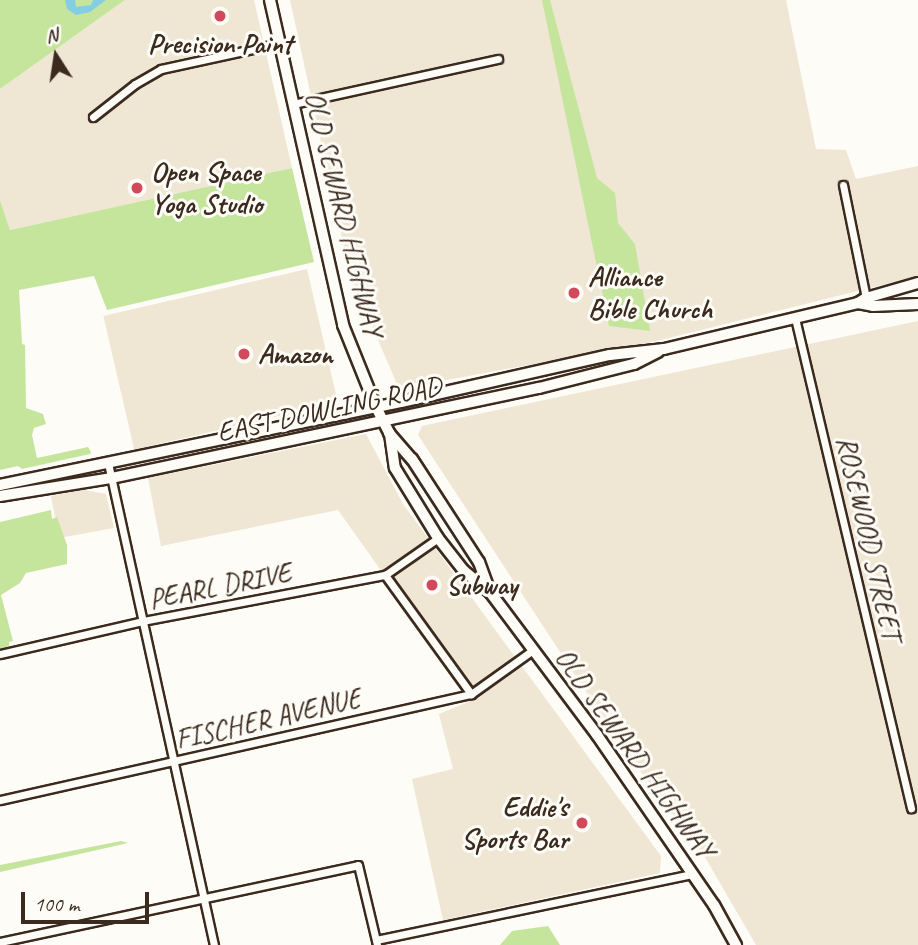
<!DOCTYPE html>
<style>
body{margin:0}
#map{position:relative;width:918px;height:945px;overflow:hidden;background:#fdfcf7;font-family:Caveat,sans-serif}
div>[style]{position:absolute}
.built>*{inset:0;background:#efe6d4;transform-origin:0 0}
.green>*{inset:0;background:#c5e59d}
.water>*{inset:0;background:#84cee4}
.roads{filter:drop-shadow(2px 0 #3b2a1e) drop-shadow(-2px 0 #3b2a1e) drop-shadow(0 2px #3b2a1e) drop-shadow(0 -2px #3b2a1e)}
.street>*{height:7px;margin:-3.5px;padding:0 3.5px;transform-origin:3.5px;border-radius:3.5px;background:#fdfcf7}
.secondary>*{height:10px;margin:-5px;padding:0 5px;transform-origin:5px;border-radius:5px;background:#fdfcf7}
.primary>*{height:10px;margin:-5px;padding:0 5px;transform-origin:5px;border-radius:5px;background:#fdfcf7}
.dots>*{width:19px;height:19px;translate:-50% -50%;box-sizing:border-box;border:4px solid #fdfcf7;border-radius:50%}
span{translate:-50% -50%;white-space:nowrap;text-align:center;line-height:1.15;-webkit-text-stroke:6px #fdfcf7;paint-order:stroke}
.poi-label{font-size:28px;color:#3b2a1e;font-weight:700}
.left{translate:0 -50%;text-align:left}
.right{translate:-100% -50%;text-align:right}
.street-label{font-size:28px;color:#3b2a1e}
.north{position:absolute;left:21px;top:21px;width:70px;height:70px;-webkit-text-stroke:5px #fdfcf7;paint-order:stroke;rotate:348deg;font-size:19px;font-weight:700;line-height:28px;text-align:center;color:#3b2a1e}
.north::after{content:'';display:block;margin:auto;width:24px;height:32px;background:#3b2a1e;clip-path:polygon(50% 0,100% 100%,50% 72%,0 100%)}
.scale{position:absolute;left:21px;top:892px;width:128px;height:32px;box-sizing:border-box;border:4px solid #3b2a1e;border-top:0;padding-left:9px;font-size:21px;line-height:24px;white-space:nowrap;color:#3b2a1e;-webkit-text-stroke:5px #fdfcf7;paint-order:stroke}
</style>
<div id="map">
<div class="built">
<div style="clip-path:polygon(125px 0,254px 0,292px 168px,10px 230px,0 200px,0 89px)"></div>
<div style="clip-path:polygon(290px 0,786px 0,816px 149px,846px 150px,856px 179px,918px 166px,918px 276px,657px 341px,399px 389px,350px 274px)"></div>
<div style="left:307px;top:269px;width:137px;height:209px;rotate:77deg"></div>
<div style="clip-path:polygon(918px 321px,918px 945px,756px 945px,706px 859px,623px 748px,418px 435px,422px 426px)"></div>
<div style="clip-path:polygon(366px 434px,403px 504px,661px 856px,660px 873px,443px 920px,412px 779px,453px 769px,439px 714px,473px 700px,338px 510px,161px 546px,148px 478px)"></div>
<div style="clip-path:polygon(84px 490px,106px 494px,114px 528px,59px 538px,51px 496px)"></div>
</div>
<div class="green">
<div style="clip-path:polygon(0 0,125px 0,0 89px)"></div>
<div style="clip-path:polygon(542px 0,550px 0,597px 178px,615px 193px,618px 223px,635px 244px,650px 331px,609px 326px)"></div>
<div style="clip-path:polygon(292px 168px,314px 262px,107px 310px,94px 276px,19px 290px,22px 344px,25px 345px,26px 408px,43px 414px,46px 424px,34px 428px,32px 435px,37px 458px,88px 447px,91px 452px,90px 454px,22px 469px,18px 466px,0 470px,0 200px,10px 230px)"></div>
<div style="clip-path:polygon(51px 510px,52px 519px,57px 517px,67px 545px,67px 564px,26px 573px,20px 583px,1px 595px,13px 641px,9px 642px,9px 646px,0 649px,0 522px)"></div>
<div style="clip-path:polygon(121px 841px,128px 843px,0 872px,0 865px)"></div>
<div style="clip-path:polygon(548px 926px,560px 945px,500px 945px,512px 931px)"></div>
</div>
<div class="water">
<div style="clip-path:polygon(65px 0,75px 0,76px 7px,91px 5px,93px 0,106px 0,90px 12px,76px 15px,67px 9px)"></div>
</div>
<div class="roads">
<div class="street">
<div style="left:293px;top:104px;width:210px;rotate:-12.4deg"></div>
<div style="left:93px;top:117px;width:53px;rotate:-38.2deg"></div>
<div style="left:135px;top:84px;width:30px;rotate:-30deg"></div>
<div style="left:161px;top:69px;width:122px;rotate:-12.3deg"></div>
<div style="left:843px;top:185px;width:115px;rotate:78.5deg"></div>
<div style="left:795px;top:318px;width:504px;rotate:76.68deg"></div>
<div style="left:108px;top:463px;width:494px;rotate:77.6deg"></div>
<div style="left:385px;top:575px;width:147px;rotate:54.1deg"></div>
<div style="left:0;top:654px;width:147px;rotate:-13deg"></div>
<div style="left:143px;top:621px;width:246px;rotate:-10.8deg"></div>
<div style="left:385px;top:575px;width:65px;rotate:-34.9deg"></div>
<div style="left:0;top:800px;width:483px;rotate:-12.7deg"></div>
<div style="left:471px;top:694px;width:76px;rotate:-35.4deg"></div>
<div style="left:376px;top:940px;width:324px;rotate:-11.8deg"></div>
<div style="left:0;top:942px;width:366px;rotate:-12.1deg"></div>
<div style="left:358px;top:865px;width:82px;rotate:76.6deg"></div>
</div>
<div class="secondary">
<div style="left:270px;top:0;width:333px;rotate:77.3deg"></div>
<div style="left:343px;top:325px;width:88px;rotate:68.1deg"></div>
<div style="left:376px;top:407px;width:29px;rotate:63deg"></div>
<div style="left:389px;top:433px;width:35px;rotate:49deg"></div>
<div style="left:412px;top:459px;width:123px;rotate:57deg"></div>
<div style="left:479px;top:562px;width:32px;rotate:70deg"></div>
<div style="left:490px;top:592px;width:179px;rotate:53.2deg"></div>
<div style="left:597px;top:735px;width:206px;rotate:55.5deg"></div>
<div style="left:714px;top:905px;width:46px;rotate:61.2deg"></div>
<div style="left:390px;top:434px;width:34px;rotate:82deg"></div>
<div style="left:395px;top:468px;width:82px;rotate:58.4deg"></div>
<div style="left:438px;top:538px;width:42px;rotate:51.8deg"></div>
<div style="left:464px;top:571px;width:33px;rotate:39deg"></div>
</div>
<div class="primary">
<div style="left:858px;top:303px;width:15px;rotate:11deg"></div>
<div style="left:873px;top:306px;width:45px;rotate:-2.5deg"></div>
<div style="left:0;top:485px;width:409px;rotate:-11.7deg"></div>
<div style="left:401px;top:402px;width:214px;rotate:-12.7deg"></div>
<div style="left:610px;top:355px;width:54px;rotate:-6.3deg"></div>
<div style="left:664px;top:349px;width:199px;rotate:-13.3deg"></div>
<div style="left:858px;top:303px;width:9px;rotate:-32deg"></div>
<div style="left:866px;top:298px;width:54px;rotate:-16.1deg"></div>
<div style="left:0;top:496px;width:112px;rotate:-9.2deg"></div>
<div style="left:111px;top:478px;width:437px;rotate:-11.9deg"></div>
<div style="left:539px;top:388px;width:98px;rotate:-14.2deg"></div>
<div style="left:634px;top:364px;width:27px;rotate:-27deg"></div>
</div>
</div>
<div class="dots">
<div style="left:220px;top:16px;background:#d1495b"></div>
<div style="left:137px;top:188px;background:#d1495b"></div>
<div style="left:574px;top:293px;background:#d1495b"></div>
<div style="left:244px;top:354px;background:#d1495b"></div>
<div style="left:432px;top:585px;background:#d1495b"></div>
<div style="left:582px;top:823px;background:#d1495b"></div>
</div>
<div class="poi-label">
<span style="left:220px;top:44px">Precision Paint</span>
<span class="left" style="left:151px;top:188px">Open Space<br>Yoga Studio</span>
<span class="left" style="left:588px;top:293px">Alliance<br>Bible Church</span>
<span class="left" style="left:258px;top:354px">Amazon</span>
<span class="left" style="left:446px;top:585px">Subway</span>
<span class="right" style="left:568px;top:823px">Eddie's<br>Sports Bar</span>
</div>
<div class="street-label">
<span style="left:344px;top:214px;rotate:76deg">OLD SEWARD HIGHWAY</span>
<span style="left:329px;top:409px;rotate:-12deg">EAST DOWLING ROAD</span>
<span style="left:869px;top:538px;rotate:77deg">ROSEWOOD STREET</span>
<span style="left:220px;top:586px;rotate:-11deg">PEARL DRIVE</span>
<span style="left:268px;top:719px;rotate:-13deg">FISCHER AVENUE</span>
<span style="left:635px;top:753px;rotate:54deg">OLD SEWARD HIGHWAY</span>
</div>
<div class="north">N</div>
<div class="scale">100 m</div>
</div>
